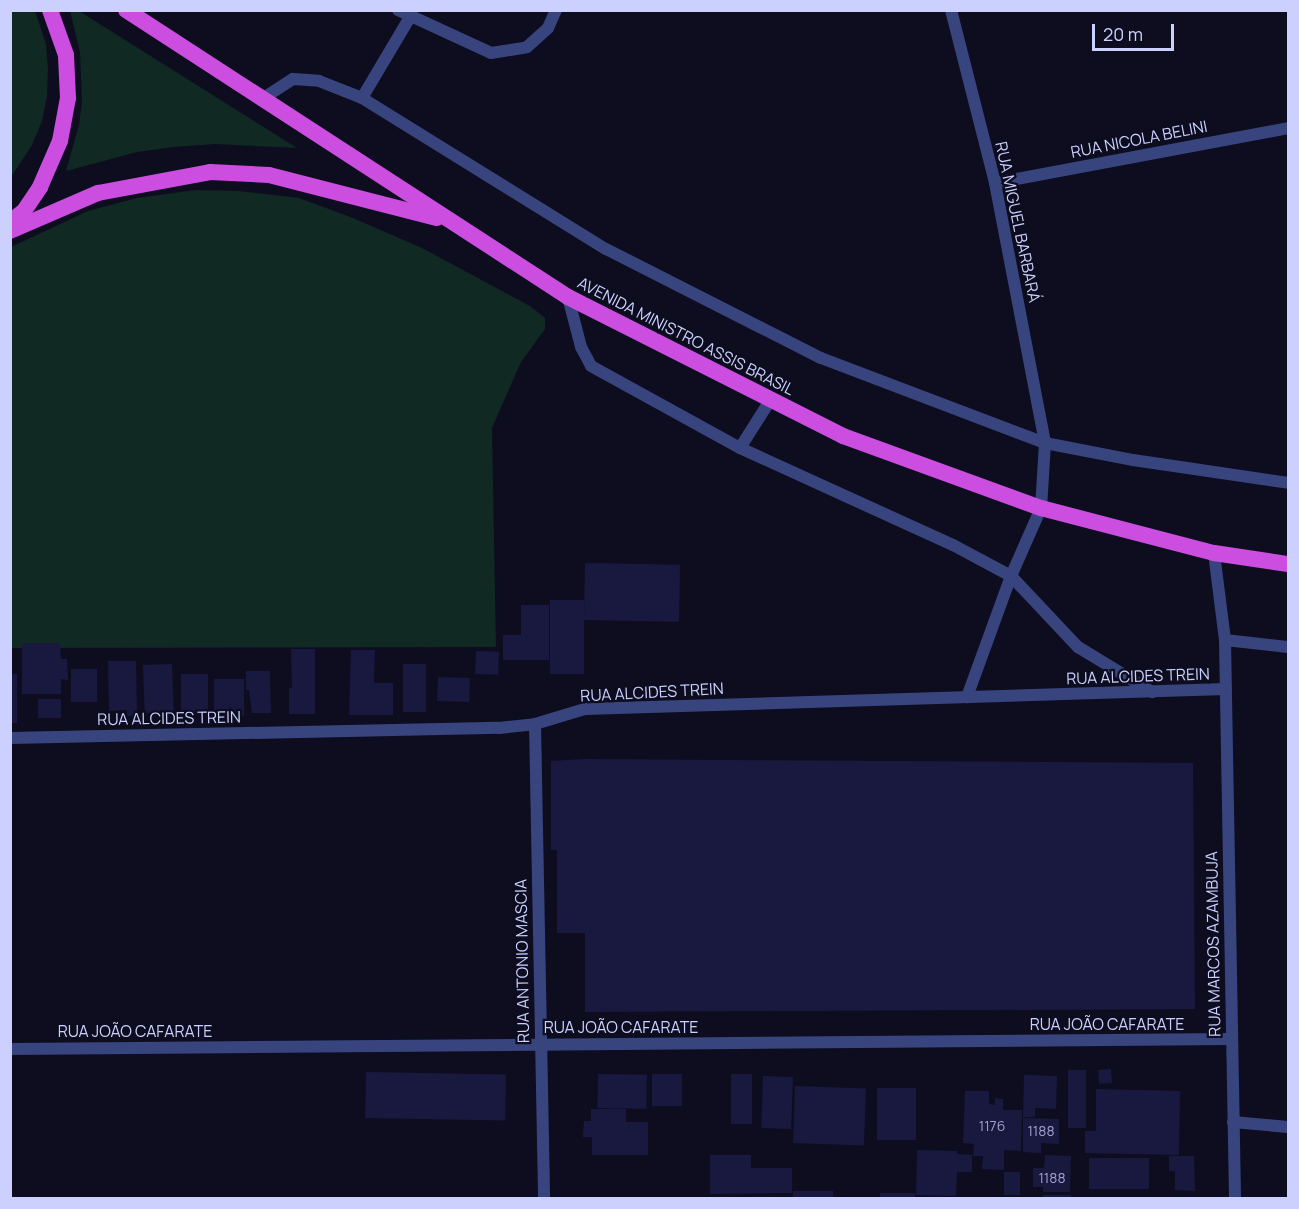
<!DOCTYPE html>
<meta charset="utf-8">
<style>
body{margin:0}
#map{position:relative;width:1299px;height:1209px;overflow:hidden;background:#0d0d1f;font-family:Manrope,sans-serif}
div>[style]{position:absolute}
.green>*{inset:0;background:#102923}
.building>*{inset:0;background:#191940;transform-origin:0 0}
.service>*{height:12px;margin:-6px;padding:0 6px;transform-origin:6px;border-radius:6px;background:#38447e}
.minor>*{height:12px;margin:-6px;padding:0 6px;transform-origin:6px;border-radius:6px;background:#38447e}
.trunk>*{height:16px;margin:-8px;padding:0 8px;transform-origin:8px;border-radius:8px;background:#cc4ee0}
span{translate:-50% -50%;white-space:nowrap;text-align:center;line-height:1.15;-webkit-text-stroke:4.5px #0d0d1f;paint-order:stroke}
.number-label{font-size:14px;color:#9fa2ce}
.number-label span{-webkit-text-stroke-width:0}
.street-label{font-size:16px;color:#ccd0fe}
.frame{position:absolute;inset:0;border:12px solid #ccd0fe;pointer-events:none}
.scale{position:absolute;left:1092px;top:24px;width:82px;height:27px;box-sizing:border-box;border:3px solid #ccd0fe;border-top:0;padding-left:8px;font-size:18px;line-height:21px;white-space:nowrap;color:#ccd0fe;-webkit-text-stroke:4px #0d0d1f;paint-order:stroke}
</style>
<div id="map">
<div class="green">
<div style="clip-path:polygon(11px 10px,35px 11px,46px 44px,48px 69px,47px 96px,42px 121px,32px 145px,11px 177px)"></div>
<div style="clip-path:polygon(70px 11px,79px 11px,297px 148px,215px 144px,174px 147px,137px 152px,66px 171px,79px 125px,82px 101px,80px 52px)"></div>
<div style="clip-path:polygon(196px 190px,239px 191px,299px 198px,353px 218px,422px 248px,530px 306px,545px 318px,545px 329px,521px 362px,492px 428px,496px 647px,11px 648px,11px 247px,88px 211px,137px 198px)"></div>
</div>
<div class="building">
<div style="left:585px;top:563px;width:95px;height:57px;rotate:1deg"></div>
<div style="left:550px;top:600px;width:34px;height:74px"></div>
<div style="clip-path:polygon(521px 605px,549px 605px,549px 660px,503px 660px,503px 635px,521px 635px)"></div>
<div style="clip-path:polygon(22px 643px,60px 643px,61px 659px,67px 659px,68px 680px,61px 679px,61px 694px,22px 694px)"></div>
<div style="clip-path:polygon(291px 649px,315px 649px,315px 714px,289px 714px,289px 688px,292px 688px)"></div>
<div style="clip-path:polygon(351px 650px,375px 650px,374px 683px,393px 683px,393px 715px,349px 715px)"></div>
<div style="left:476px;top:651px;width:23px;height:23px;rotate:2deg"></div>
<div style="clip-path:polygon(108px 661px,136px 661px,137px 716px,127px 716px,127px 710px,109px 711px)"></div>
<div style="left:172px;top:664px;width:48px;height:29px;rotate:88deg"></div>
<div style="left:403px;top:664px;width:23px;height:48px"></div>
<div style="left:71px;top:669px;width:26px;height:33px"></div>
<div style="clip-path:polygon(246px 671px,270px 671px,271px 713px,252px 713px,249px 690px,246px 690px)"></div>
<div style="left:10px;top:674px;width:7px;height:49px"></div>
<div style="left:181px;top:674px;width:27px;height:41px"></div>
<div style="left:438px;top:677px;width:32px;height:24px;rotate:2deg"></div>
<div style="left:214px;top:679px;width:30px;height:37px"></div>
<div style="left:61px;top:699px;width:19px;height:23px;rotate:90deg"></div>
<div style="clip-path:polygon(584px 759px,1193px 763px,1195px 1009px,585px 1012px,585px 933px,557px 933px,557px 850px,551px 850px,551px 761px)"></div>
<div style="left:1111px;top:1069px;width:14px;height:13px;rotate:86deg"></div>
<div style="left:1068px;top:1070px;width:18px;height:58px"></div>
<div style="left:366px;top:1072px;width:140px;height:46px;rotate:1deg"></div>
<div style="left:598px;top:1074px;width:49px;height:34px;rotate:1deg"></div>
<div style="left:652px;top:1074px;width:30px;height:32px"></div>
<div style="left:731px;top:1074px;width:21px;height:50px"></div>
<div style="clip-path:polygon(1024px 1075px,1057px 1076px,1056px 1109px,1035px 1108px,1035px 1117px,1023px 1117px)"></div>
<div style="left:763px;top:1076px;width:30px;height:52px;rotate:2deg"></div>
<div style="left:795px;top:1086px;width:71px;height:57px;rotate:2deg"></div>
<div style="left:877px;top:1088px;width:39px;height:52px"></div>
<div style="clip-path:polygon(1096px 1089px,1180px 1091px,1179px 1155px,1085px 1153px,1085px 1131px,1096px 1131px)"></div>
<div style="clip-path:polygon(965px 1091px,989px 1091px,989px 1104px,995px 1105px,995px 1098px,1003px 1099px,1003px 1110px,1022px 1110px,1021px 1151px,1004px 1150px,1004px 1170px,982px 1169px,983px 1156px,973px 1156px,974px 1144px,963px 1143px)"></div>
<div style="clip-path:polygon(591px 1109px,626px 1109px,626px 1122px,648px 1122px,648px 1155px,592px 1155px,592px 1137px,583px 1137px,584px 1121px,591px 1121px)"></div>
<div style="clip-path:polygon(1023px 1118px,1059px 1119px,1059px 1144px,1041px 1143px,1041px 1153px,1023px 1152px)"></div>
<div style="clip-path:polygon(917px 1150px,957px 1151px,957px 1154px,972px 1155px,972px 1172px,957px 1172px,956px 1196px,916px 1195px)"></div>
<div style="clip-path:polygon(710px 1155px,751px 1155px,751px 1168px,792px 1168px,792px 1193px,710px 1194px)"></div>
<div style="clip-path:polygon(1045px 1155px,1071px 1156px,1070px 1192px,1043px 1192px,1043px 1187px,1033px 1187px,1033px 1168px,1044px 1168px)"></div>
<div style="clip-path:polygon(1169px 1156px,1194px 1156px,1195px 1191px,1175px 1190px,1175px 1171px,1169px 1171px)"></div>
<div style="left:1089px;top:1158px;width:60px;height:31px"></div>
<div style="left:1004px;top:1172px;width:16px;height:23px"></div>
<div style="left:793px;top:1191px;width:40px;height:7px"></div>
<div style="left:880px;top:1193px;width:35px;height:5px"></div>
<div style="left:1043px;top:1195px;width:28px;height:3px"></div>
</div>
<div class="service">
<div style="left:398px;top:10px;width:102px;rotate:24.8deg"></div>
<div style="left:491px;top:53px;width:36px;rotate:-9deg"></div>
<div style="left:527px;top:47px;width:28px;rotate:-42deg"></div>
<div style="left:548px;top:28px;width:20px;rotate:-66deg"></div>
<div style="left:362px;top:98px;width:94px;rotate:-59.3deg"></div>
<div style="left:262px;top:99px;width:37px;rotate:-33deg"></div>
<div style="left:293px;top:79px;width:26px;rotate:4deg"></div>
<div style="left:319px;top:81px;width:46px;rotate:21.6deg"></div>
<div style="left:362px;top:98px;width:287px;rotate:31.8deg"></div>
<div style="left:606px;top:249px;width:241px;rotate:26.9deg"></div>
<div style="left:821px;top:358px;width:240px;rotate:20.8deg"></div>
</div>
<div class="minor">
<div style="left:951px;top:10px;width:179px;rotate:75.7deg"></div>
<div style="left:995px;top:183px;width:265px;rotate:79.1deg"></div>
<div style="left:1045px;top:443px;width:65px;rotate:93.5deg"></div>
<div style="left:1041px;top:508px;width:74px;rotate:113.8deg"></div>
<div style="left:1011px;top:576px;width:129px;rotate:110deg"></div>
<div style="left:995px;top:183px;width:298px;rotate:-10.6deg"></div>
<div style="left:568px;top:297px;width:52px;rotate:75.4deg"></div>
<div style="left:581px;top:347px;width:21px;rotate:62deg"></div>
<div style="left:591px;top:366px;width:170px;rotate:28.8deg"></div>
<div style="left:740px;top:448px;width:234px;rotate:24.5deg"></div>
<div style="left:953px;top:545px;width:66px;rotate:28.1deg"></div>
<div style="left:1011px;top:576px;width:98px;rotate:46.7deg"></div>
<div style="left:1078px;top:647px;width:87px;rotate:31.3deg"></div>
<div style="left:1045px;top:443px;width:90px;rotate:10.9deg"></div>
<div style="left:1133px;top:460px;width:157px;rotate:8.4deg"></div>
<div style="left:740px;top:448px;width:58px;rotate:-57.7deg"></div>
<div style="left:1214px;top:553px;width:88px;rotate:82.8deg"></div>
<div style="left:1225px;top:640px;width:558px;rotate:88.97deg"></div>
<div style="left:1225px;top:640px;width:63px;rotate:6.3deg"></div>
<div style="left:535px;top:724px;width:474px;rotate:88.9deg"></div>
<div style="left:10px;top:738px;width:489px;rotate:-1.2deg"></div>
<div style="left:499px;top:728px;width:36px;rotate:-6deg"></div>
<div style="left:535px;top:724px;width:52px;rotate:-16.7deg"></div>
<div style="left:585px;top:709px;width:641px;rotate:-1.79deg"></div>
<div style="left:10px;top:1049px;width:1221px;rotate:-0.47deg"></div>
<div style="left:1233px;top:1122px;width:55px;rotate:5.2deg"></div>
</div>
<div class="trunk">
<div style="left:126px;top:10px;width:527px;rotate:33deg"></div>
<div style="left:568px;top:297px;width:308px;rotate:26.8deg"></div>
<div style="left:843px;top:436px;width:211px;rotate:20deg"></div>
<div style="left:1041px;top:508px;width:179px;rotate:14.6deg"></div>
<div style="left:1214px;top:553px;width:75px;rotate:8.5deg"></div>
<div style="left:10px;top:222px;width:18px;rotate:-38deg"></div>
<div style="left:24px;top:211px;width:29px;rotate:-56deg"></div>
<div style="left:40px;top:187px;width:50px;rotate:-66.5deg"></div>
<div style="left:60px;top:141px;width:44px;rotate:-79.5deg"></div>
<div style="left:68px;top:98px;width:43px;rotate:-92.7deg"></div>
<div style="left:66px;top:55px;width:48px;rotate:-109.6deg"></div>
<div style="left:10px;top:231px;width:96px;rotate:-23.4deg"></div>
<div style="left:98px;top:193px;width:114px;rotate:-10.6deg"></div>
<div style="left:210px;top:172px;width:59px;rotate:2.9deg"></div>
<div style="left:269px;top:175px;width:173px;rotate:14.4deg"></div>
</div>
<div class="number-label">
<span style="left:992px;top:1126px">1176</span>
<span style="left:1041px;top:1131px">1188</span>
<span style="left:1052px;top:1178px">1188</span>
</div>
<div class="street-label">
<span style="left:1139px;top:139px;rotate:-11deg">RUA NICOLA BELINI</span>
<span style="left:1018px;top:222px;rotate:78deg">RUA MIGUEL BARBARÁ</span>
<span style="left:686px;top:336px;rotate:27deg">AVENIDA MINISTRO ASSIS BRASIL</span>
<span style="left:1138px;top:676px;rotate:-2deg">RUA ALCIDES TREIN</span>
<span style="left:652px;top:692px;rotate:-3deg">RUA ALCIDES TREIN</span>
<span style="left:169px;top:718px;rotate:-1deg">RUA ALCIDES TREIN</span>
<span style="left:1213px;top:944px;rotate:-91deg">RUA MARCOS AZAMBUJA</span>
<span style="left:522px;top:961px;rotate:-91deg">RUA ANTONIO MASCIA</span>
<span style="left:1107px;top:1024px">RUA JOÃO CAFARATE</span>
<span style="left:621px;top:1027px">RUA JOÃO CAFARATE</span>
<span style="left:135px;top:1031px">RUA JOÃO CAFARATE</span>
</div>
<div class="frame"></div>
<div class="scale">20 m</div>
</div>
